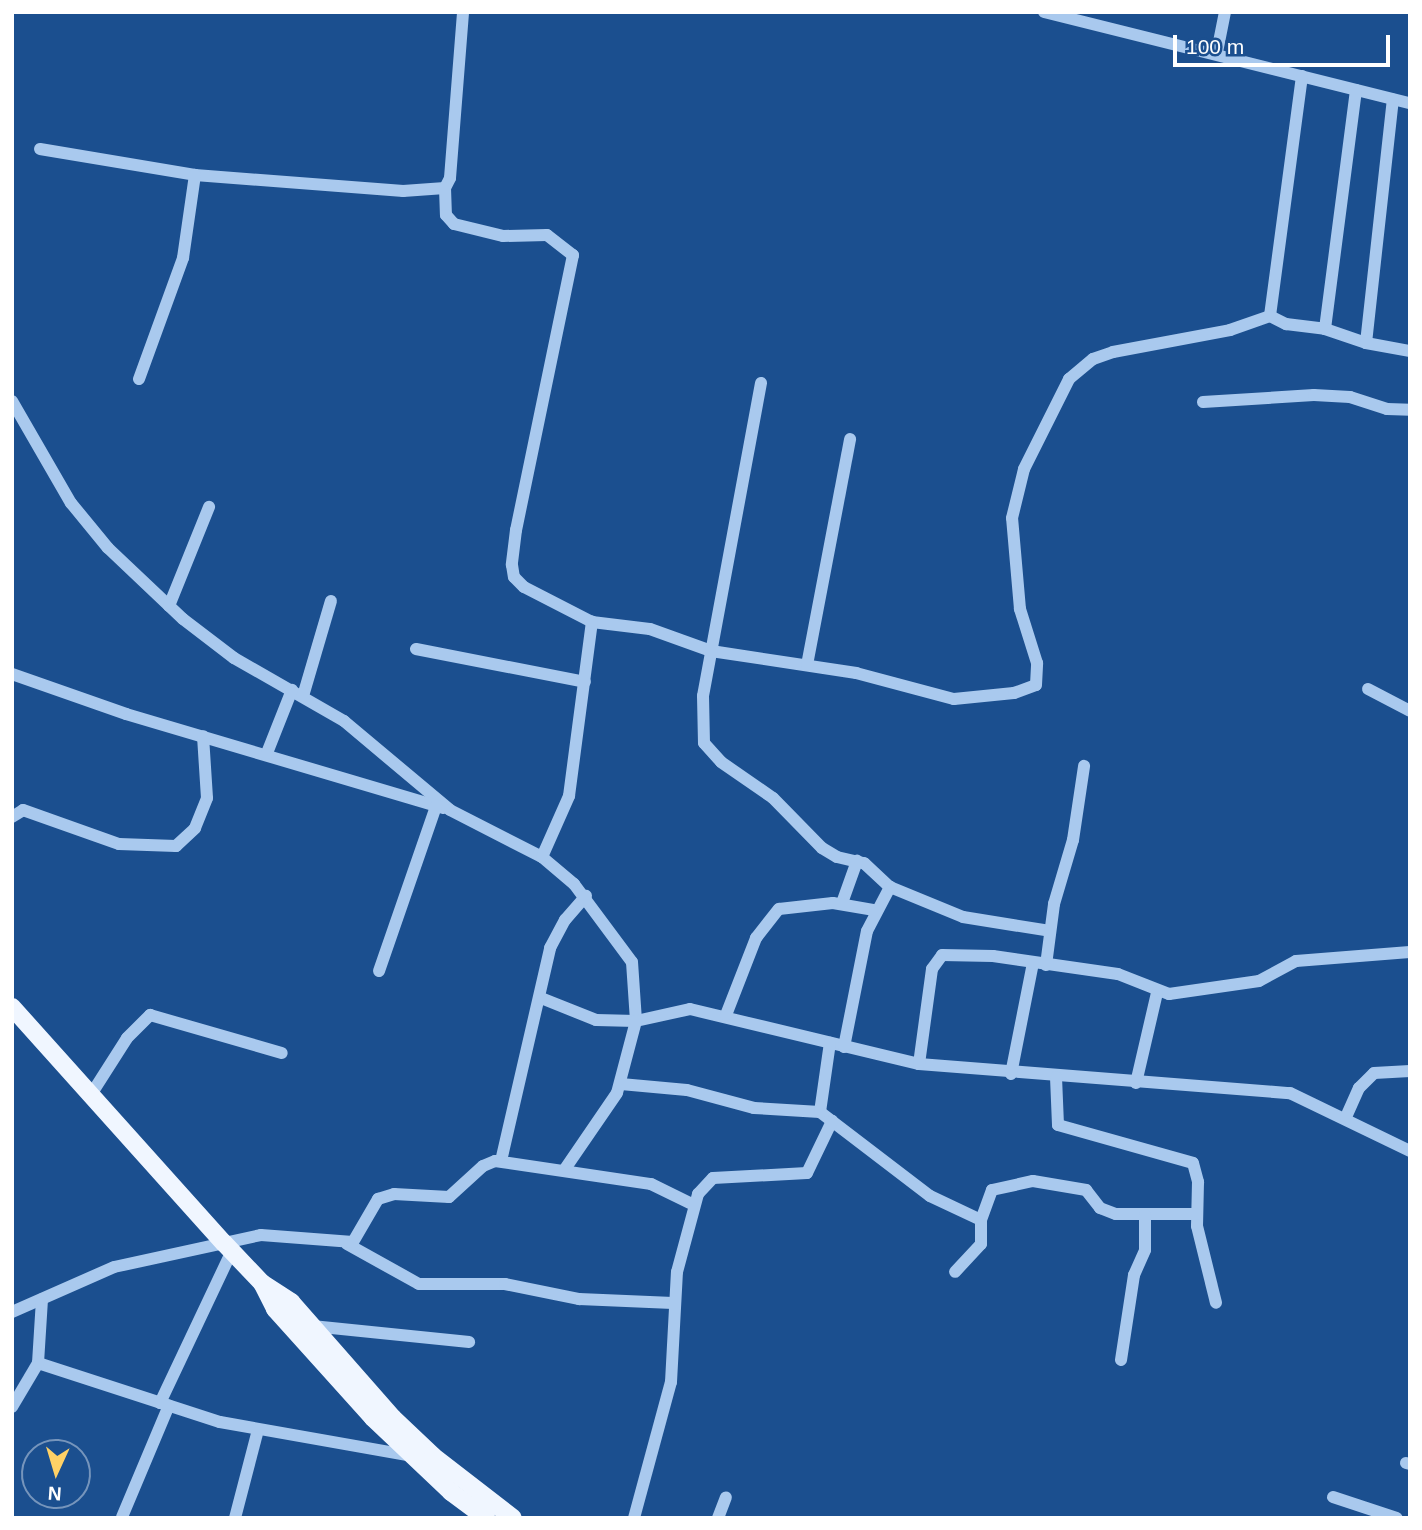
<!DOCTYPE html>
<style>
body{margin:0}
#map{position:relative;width:1422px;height:1530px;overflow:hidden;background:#1b4f8f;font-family:Arial,sans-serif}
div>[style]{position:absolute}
.minor>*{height:12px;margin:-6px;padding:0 6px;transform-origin:6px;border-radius:6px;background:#a9c9ee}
.major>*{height:18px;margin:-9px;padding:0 9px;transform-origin:9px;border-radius:9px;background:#f0f6ff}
span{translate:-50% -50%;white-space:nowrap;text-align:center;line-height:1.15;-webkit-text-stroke:5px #1b4f8f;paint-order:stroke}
.frame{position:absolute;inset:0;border:14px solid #fff;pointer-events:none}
.north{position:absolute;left:21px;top:1439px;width:70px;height:70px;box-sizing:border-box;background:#1b4f8f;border:2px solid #7695bc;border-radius:50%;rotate:184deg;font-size:19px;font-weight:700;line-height:28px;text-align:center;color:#fff}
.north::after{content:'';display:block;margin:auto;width:24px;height:32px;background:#ffd166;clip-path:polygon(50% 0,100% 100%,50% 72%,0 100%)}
.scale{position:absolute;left:1173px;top:35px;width:217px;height:32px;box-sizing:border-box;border:4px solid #fff;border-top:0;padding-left:9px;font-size:21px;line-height:24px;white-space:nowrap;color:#fff;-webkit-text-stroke:5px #1b4f8f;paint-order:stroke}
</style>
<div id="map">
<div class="minor">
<div style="left:1044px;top:12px;width:377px;rotate:14deg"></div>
<div style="left:1217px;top:52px;width:41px;rotate:-78.7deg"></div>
<div style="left:1302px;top:76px;width:242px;rotate:97.6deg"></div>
<div style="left:1270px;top:316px;width:18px;rotate:27deg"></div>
<div style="left:1286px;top:324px;width:39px;rotate:7deg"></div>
<div style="left:1356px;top:90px;width:241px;rotate:97.4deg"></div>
<div style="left:1325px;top:329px;width:43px;rotate:18.9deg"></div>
<div style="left:1366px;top:343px;width:245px;rotate:-83.7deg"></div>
<div style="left:40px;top:149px;width:157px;rotate:9.5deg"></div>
<div style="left:195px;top:175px;width:209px;rotate:4.4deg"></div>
<div style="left:403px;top:191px;width:42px;rotate:-4.1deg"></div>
<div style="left:445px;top:188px;width:11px;rotate:-63deg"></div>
<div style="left:450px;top:178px;width:167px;rotate:-85.5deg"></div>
<div style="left:445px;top:188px;width:27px;rotate:88deg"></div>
<div style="left:446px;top:215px;width:12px;rotate:48deg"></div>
<div style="left:454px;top:224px;width:50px;rotate:13.8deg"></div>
<div style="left:503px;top:236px;width:44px;rotate:-1.3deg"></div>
<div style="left:547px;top:235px;width:33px;rotate:38deg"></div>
<div style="left:573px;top:255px;width:281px;rotate:101.7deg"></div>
<div style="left:516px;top:530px;width:35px;rotate:97deg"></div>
<div style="left:512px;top:565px;width:12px;rotate:81deg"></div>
<div style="left:514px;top:577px;width:14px;rotate:45deg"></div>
<div style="left:524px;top:587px;width:76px;rotate:27.2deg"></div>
<div style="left:592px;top:622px;width:58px;rotate:6.9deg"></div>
<div style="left:650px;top:629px;width:65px;rotate:19.8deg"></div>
<div style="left:711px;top:651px;width:147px;rotate:8.6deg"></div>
<div style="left:856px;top:673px;width:101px;rotate:14.9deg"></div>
<div style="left:954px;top:699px;width:60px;rotate:-5.7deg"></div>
<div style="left:1014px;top:693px;width:23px;rotate:-20deg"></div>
<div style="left:1036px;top:685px;width:22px;rotate:-87deg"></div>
<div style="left:1037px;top:663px;width:57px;rotate:-107.5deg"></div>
<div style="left:1020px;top:609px;width:91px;rotate:-95deg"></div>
<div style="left:1012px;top:518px;width:50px;rotate:-76.2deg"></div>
<div style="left:1024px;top:469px;width:101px;rotate:-63.4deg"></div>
<div style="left:1069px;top:379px;width:31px;rotate:-40deg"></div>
<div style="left:1093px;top:359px;width:21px;rotate:-19deg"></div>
<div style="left:1113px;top:352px;width:119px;rotate:-10.6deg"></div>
<div style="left:1230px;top:330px;width:42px;rotate:-19.3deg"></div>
<div style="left:1366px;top:343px;width:45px;rotate:10.3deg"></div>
<div style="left:139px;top:379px;width:129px;rotate:-70deg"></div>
<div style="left:183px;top:258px;width:84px;rotate:-81.8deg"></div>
<div style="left:761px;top:383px;width:318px;rotate:100.5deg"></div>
<div style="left:703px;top:696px;width:47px;rotate:88.8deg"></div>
<div style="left:704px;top:743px;width:25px;rotate:48deg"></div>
<div style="left:721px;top:762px;width:63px;rotate:34.7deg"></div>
<div style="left:773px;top:798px;width:70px;rotate:45.6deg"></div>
<div style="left:822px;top:848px;width:17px;rotate:31deg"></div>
<div style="left:837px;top:857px;width:28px;rotate:13deg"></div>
<div style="left:864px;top:863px;width:35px;rotate:43deg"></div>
<div style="left:890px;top:887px;width:79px;rotate:22.3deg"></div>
<div style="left:963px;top:917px;width:88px;rotate:9.1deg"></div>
<div style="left:12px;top:401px;width:118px;rotate:60deg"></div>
<div style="left:71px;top:503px;width:58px;rotate:50.6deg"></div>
<div style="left:108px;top:548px;width:103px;rotate:43.4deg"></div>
<div style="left:183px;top:619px;width:64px;rotate:37.4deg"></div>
<div style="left:234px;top:658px;width:127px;rotate:29.8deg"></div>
<div style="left:344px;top:721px;width:138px;rotate:40deg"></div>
<div style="left:450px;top:810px;width:103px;rotate:27.1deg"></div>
<div style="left:542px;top:857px;width:42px;rotate:40.2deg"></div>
<div style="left:574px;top:884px;width:97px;rotate:53.4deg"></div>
<div style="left:632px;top:962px;width:59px;rotate:86.1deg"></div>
<div style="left:636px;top:1021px;width:55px;rotate:-12.5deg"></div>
<div style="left:690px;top:1009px;width:236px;rotate:13.5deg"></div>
<div style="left:919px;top:1064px;width:372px;rotate:4.5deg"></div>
<div style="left:1290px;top:1093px;width:133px;rotate:25.8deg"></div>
<div style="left:1203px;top:402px;width:111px;rotate:-3.6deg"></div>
<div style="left:1314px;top:395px;width:36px;rotate:3deg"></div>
<div style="left:1350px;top:397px;width:39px;rotate:18deg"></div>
<div style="left:1387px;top:409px;width:23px;rotate:2deg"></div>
<div style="left:169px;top:606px;width:107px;rotate:-68deg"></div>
<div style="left:416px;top:649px;width:172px;rotate:11deg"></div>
<div style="left:807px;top:665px;width:230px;rotate:-79.2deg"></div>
<div style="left:12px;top:674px;width:121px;rotate:19.3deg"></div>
<div style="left:126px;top:714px;width:331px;rotate:16.5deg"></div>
<div style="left:1368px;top:689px;width:47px;rotate:27.6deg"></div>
<div style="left:303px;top:696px;width:99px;rotate:-73.6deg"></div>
<div style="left:267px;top:753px;width:68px;rotate:-68.4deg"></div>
<div style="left:12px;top:817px;width:13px;rotate:-32deg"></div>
<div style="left:23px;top:810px;width:102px;rotate:19.5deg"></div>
<div style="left:119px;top:844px;width:57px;rotate:2deg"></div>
<div style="left:176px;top:846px;width:26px;rotate:-43deg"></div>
<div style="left:195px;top:828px;width:32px;rotate:-68deg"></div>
<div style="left:207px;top:798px;width:62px;rotate:-93.7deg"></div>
<div style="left:542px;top:857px;width:67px;rotate:-66.1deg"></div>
<div style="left:569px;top:796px;width:176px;rotate:-82.5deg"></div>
<div style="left:842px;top:903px;width:45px;rotate:-70.3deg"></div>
<div style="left:1046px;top:965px;width:62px;rotate:-82.5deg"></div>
<div style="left:1054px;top:904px;width:67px;rotate:-73.5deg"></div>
<div style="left:1073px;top:840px;width:75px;rotate:-81.5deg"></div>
<div style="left:379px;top:971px;width:175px;rotate:-70.9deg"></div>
<div style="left:541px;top:998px;width:59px;rotate:21.8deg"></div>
<div style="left:596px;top:1020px;width:40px;rotate:1.4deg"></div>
<div style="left:636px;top:1021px;width:74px;rotate:104.8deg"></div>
<div style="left:617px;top:1093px;width:92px;rotate:124.4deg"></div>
<div style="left:726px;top:1015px;width:83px;rotate:-68.7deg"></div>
<div style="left:756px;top:938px;width:37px;rotate:-52deg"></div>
<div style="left:779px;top:909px;width:54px;rotate:-6.3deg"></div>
<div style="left:833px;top:903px;width:42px;rotate:9.7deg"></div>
<div style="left:844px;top:1047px;width:118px;rotate:-78.8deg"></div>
<div style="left:867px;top:931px;width:50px;rotate:-62.4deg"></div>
<div style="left:919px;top:1064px;width:96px;rotate:-82.2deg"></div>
<div style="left:932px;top:969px;width:17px;rotate:-54deg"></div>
<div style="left:942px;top:955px;width:51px;rotate:1.1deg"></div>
<div style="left:993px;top:956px;width:126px;rotate:8.2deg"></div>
<div style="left:1118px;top:974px;width:55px;rotate:21.4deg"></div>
<div style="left:1169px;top:994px;width:91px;rotate:-8.2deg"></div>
<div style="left:1259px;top:981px;width:42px;rotate:-28.4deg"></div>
<div style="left:1296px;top:961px;width:114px;rotate:-4.5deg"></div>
<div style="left:1011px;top:1074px;width:113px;rotate:-78.8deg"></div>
<div style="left:1056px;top:1077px;width:48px;rotate:87.6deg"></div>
<div style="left:1058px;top:1125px;width:140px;rotate:15.7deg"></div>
<div style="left:1193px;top:1163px;width:20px;rotate:75deg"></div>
<div style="left:1198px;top:1182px;width:44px;rotate:91.3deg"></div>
<div style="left:1197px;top:1226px;width:79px;rotate:76.1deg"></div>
<div style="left:1136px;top:1083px;width:92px;rotate:-76.9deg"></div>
<div style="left:621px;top:1084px;width:66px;rotate:5.2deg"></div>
<div style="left:687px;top:1090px;width:69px;rotate:15deg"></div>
<div style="left:754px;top:1108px;width:66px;rotate:3.5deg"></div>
<div style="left:820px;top:1112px;width:138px;rotate:37.4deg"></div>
<div style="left:930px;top:1196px;width:56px;rotate:25.2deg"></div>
<div style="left:981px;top:1220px;width:24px;rotate:90deg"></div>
<div style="left:981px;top:1244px;width:38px;rotate:133deg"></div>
<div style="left:92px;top:1093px;width:65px;rotate:-57.5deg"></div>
<div style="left:127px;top:1038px;width:33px;rotate:-45deg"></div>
<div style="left:150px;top:1015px;width:137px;rotate:16.1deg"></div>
<div style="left:820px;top:1112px;width:70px;rotate:-81.8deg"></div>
<div style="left:1346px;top:1117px;width:32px;rotate:-66deg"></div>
<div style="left:1359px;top:1088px;width:21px;rotate:-45deg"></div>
<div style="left:1374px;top:1073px;width:36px;rotate:-3deg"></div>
<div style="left:501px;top:1161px;width:219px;rotate:-77deg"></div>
<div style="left:550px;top:948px;width:32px;rotate:-62deg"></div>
<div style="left:565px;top:920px;width:32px;rotate:-49deg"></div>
<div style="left:981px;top:1220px;width:32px;rotate:-70deg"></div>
<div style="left:992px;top:1190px;width:42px;rotate:-12.4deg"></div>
<div style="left:1033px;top:1181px;width:54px;rotate:9.6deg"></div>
<div style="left:1086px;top:1190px;width:23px;rotate:52deg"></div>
<div style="left:1100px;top:1208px;width:17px;rotate:21deg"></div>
<div style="left:1116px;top:1214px;width:80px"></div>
<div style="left:347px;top:1244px;width:82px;rotate:29.1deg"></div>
<div style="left:419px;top:1284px;width:86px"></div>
<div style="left:505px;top:1284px;width:76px;rotate:11.5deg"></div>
<div style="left:579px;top:1299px;width:94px;rotate:2.4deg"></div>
<div style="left:12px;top:1312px;width:111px;rotate:-23.8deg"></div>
<div style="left:114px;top:1267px;width:150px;rotate:-12.3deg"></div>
<div style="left:261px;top:1235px;width:92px;rotate:4.4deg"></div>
<div style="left:353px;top:1242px;width:50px;rotate:-59.8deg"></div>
<div style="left:378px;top:1199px;width:17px;rotate:-17deg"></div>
<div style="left:394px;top:1194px;width:55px;rotate:3.1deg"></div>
<div style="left:449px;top:1197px;width:46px;rotate:-42.4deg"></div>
<div style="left:483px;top:1166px;width:13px;rotate:-23deg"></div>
<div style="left:495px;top:1161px;width:158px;rotate:8.4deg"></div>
<div style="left:651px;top:1184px;width:48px;rotate:26deg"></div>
<div style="left:312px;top:1326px;width:158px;rotate:5.8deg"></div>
<div style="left:1121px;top:1360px;width:86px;rotate:-81.3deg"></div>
<div style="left:1134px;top:1275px;width:27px;rotate:-66deg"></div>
<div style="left:1145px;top:1250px;width:35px;rotate:-90deg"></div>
<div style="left:38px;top:1363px;width:191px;rotate:18deg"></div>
<div style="left:220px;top:1422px;width:196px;rotate:10deg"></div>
<div style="left:160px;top:1403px;width:168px;rotate:-64.7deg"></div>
<div style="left:12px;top:1407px;width:51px;rotate:-59.4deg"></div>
<div style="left:38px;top:1363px;width:64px;rotate:-86.4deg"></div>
<div style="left:1406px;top:1463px;width:4px;rotate:14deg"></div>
<div style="left:1333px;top:1497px;width:67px;rotate:18.2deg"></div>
<div style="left:122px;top:1517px;width:121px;rotate:-67.2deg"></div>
<div style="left:235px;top:1518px;width:91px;rotate:-75.4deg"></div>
<div style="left:634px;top:1518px;width:141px;rotate:-74.8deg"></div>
<div style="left:671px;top:1382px;width:110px;rotate:-86.9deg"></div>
<div style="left:677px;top:1272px;width:81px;rotate:-74.9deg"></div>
<div style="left:698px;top:1194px;width:22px;rotate:-47deg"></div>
<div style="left:713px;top:1178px;width:94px;rotate:-3deg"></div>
<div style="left:807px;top:1173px;width:58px;rotate:-64.3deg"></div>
<div style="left:718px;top:1518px;width:22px;rotate:-69deg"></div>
</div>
<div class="major">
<div style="left:12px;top:1007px;width:317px;rotate:48.1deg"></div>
<div style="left:224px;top:1243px;width:55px;rotate:46.5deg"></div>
<div style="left:262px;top:1283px;width:35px;rotate:33deg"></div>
<div style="left:291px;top:1302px;width:154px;rotate:48.7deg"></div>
<div style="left:393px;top:1418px;width:55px;rotate:43.5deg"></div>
<div style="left:433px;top:1456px;width:101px;rotate:37.8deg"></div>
<div style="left:262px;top:1283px;width:29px;rotate:63deg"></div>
<div style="left:275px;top:1309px;width:147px;rotate:48deg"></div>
<div style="left:373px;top:1418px;width:108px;rotate:43.5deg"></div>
<div style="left:451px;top:1492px;width:44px;rotate:36.6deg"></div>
</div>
<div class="frame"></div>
<div class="north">N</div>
<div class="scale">100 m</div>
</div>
